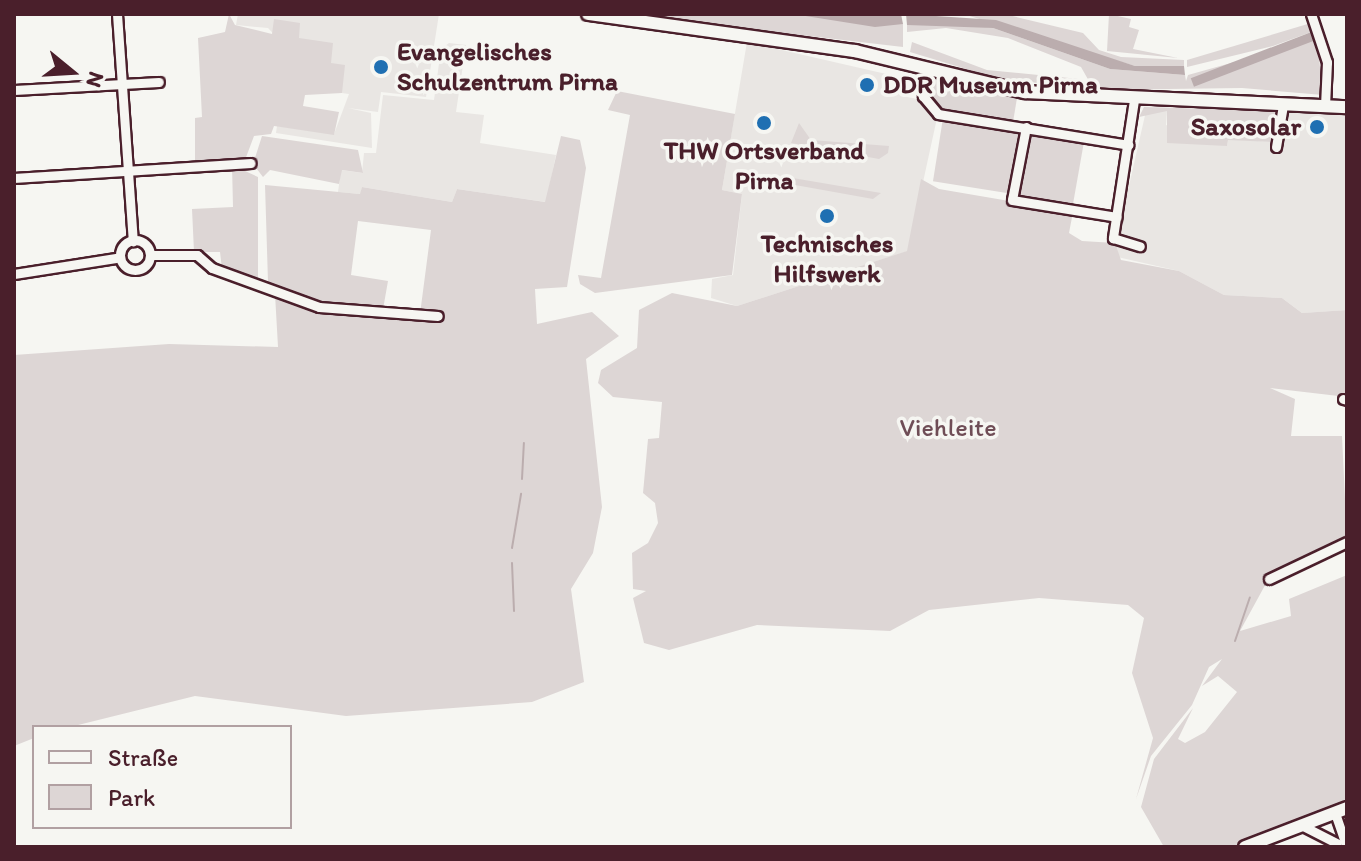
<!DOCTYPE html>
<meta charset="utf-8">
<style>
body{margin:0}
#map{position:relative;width:1361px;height:861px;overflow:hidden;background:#f6f6f2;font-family:Itim,sans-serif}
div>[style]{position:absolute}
.built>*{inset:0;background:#e9e6e3}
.green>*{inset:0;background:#ddd6d5;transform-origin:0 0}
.water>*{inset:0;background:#bbadae;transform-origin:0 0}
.stream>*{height:2px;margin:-1px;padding:0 1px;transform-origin:1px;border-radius:1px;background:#bbadae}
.roads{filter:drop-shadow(2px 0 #4a1f2b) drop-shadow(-2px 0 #4a1f2b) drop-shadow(0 2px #4a1f2b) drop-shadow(0 -2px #4a1f2b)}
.minor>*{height:9px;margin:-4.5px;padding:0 4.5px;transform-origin:4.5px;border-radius:4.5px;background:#f6f6f2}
.minor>.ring{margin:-4.5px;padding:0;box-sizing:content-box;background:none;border:9px solid #f6f6f2;border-radius:50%}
.major>*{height:12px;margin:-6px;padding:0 6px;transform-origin:6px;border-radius:6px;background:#f6f6f2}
.dots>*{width:22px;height:22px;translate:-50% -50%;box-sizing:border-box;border:4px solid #f6f6f2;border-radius:50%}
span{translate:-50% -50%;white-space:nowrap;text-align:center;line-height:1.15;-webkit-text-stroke:7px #f6f6f2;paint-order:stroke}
.poi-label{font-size:26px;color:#4a1f2b;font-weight:700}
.left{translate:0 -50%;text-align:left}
.right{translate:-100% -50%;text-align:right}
.park-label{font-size:26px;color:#6f4d56}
.frame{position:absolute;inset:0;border:16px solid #4a1f2b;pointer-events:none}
.legend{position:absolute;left:32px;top:725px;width:260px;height:104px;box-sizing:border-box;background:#f6f6f2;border:2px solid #b1a0a2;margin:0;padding:10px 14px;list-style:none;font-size:24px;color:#4a1f2b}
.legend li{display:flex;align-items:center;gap:16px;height:40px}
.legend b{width:40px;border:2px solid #b1a0a2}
.north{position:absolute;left:32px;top:32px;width:80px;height:80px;-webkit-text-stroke:6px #f6f6f2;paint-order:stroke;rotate:108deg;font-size:22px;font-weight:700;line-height:32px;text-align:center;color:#4a1f2b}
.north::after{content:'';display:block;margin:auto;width:28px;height:36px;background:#4a1f2b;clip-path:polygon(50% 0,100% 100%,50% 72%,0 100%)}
</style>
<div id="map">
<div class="built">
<div style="clip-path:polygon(238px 14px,439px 14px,426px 97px,381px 92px,378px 112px,348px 108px,371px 113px,372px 148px,276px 133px,277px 126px,334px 134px,349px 94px,327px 91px,268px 28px,236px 25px)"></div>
<div style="clip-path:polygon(747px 42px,908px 79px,907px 97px,917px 99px,920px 87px,937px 118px,908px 251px,737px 306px,711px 298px,712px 279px,733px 275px,742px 194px,722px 190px)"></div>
<div style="clip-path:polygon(449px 43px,466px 45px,456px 112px,484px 115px,480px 143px,556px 155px,546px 202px,457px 189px,452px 202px,362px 187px,361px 194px,338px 192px,341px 170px,362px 173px,364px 153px,376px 153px,383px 95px,434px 100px,441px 49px)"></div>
<div style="clip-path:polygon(1146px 111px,1167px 111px,1166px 125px,1227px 146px,1228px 139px,1273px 142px,1279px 111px,1347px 114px,1347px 310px,1302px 313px,1282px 298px,1224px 295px,1179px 271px,1113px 256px)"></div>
</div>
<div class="green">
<div style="clip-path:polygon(229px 14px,235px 25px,272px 34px,274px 19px,300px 23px,299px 38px,333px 43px,331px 63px,345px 65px,342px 93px,305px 95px,303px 106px,339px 112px,334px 135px,274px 126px,271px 134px,254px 136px,245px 160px,195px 161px,195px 118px,202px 117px,198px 38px,225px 32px)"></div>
<div style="clip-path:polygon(622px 14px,793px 14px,903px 24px,903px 47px)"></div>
<div style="clip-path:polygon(963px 14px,1004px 14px,1083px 33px,1099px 50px,1121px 57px,1184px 60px,1184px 66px,1135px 66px)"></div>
<div style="clip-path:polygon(1109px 14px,1131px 19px,1129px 27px,1139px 30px,1133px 49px,1178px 58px,1107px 51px)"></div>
<div style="clip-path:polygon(949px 22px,993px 28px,1110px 69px,1185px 75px,1186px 81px,1188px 75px,1317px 39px,1323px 95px,1242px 88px,1094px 90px,1081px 67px,1008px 38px,946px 28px,907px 32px,907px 25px)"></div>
<div style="clip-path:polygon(1311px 23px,1314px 31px,1273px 46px,1187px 67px,1187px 60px)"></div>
<div style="clip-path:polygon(912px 42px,987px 70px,1079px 79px,1088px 88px,999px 79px,910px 52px)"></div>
<div style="clip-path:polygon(931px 76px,1017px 98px,1013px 122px,938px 110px,927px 97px)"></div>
<div style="clip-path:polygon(617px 91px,735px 114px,722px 190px,742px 194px,732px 275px,595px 293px,580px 284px,578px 275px,601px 278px,630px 115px,608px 110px)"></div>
<div style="clip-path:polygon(1144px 107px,1279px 111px,1273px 142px,1228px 140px,1227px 146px,1167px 143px,1167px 111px,1139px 117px)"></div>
<div style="left:943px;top:118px;width:81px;height:64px;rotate:9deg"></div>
<div style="clip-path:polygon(799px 123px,811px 140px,889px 146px,888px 153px,879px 159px,791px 143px)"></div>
<div style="left:1027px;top:131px;width:58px;height:65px;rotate:10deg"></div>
<div style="clip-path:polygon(262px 136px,358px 150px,363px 173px,342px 170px,339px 184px,270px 170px,263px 177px,253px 164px)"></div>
<div style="clip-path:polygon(561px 136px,580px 140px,586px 168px,567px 287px,535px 289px,537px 324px,592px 312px,619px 336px,586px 359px,602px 507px,593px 553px,571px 589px,584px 682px,532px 702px,346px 716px,195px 696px,70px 727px,34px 727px,34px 738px,14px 746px,14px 355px,169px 344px,278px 347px,275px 294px,358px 317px,441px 318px,420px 314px,431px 230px,358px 221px,351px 275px,388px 281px,382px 315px,319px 305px,268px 282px,265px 185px,360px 194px,362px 187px,452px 202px,457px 189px,545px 202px)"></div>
<div style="clip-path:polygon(232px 165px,258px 177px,258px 279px,222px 269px,220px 252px,194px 252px,192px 209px,233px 207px)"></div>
<div style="clip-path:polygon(781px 176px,881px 193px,873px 199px,784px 183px)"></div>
<div style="clip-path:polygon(921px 179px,939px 189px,1073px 212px,1069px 233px,1082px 241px,1115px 243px,1121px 260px,1179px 271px,1224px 295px,1282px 298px,1302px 313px,1347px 310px,1347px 397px,1270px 388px,1295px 399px,1291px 436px,1342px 436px,1347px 540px,1269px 578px,1240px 631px,1291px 616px,1289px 599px,1347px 575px,1347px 802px,1233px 847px,1164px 847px,1141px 807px,1154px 759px,1193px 708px,1178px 739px,1185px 743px,1205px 732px,1237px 692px,1218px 676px,1202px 686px,1222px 659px,1209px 667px,1192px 705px,1151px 756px,1136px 799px,1153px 738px,1132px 673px,1144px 618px,1128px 605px,1039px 598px,929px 610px,890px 631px,757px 625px,669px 650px,644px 643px,633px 598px,646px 591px,633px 589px,632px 553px,648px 543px,658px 523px,655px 503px,643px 493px,648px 439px,659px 438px,662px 402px,613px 397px,598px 383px,601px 370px,637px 348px,639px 310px,672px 293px,737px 306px,907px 251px)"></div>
</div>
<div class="water">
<div style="clip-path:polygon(793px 14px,901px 14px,903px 24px,875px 27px)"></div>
<div style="clip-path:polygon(906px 14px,996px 20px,1135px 66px,1184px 66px,1185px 75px,1110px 69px,993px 28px,907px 25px)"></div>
<div style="left:1314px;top:31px;width:9px;height:132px;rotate:69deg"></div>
</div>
<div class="stream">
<div style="left:522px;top:479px;width:36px;rotate:-87deg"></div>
<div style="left:512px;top:548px;width:55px;rotate:-80.5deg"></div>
<div style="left:512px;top:563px;width:48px;rotate:87.6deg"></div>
<div style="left:1235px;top:641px;width:46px;rotate:-71.2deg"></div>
</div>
<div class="roads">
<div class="minor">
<div style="left:117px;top:14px;width:228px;rotate:86deg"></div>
<div style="left:1311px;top:14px;width:51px;rotate:71.6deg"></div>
<div style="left:1327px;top:62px;width:44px;rotate:92.6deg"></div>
<div style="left:929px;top:69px;width:28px;rotate:103deg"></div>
<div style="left:923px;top:96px;width:23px;rotate:50deg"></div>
<div style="left:938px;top:114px;width:193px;rotate:9.2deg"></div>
<div style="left:14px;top:90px;width:145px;rotate:-3.2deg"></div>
<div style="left:1134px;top:100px;width:140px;rotate:98.7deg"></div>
<div style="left:1113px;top:238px;width:28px;rotate:17deg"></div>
<div style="left:1026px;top:127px;width:74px;rotate:100.9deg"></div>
<div style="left:1012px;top:200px;width:106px;rotate:9.2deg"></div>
<div style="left:1276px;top:147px;width:43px;rotate:-80.5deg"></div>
<div style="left:14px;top:178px;width:237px;rotate:-3.6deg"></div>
<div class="ring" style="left:120px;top:240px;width:21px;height:21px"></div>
<div style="left:153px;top:255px;width:44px"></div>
<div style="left:197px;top:255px;width:20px;rotate:41deg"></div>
<div style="left:212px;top:268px;width:114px;rotate:20deg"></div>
<div style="left:319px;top:307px;width:119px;rotate:4.3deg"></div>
<div style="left:14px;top:274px;width:103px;rotate:-8.9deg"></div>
<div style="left:1343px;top:399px;width:4px;rotate:14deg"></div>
<div style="left:1269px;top:579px;width:86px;rotate:-25.4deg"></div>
<div style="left:1335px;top:813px;width:36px;rotate:71deg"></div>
<div style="left:1303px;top:826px;width:38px;rotate:27deg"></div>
</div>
<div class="major">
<div style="left:588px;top:14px;width:270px;rotate:7.9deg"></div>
<div style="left:855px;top:51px;width:175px;rotate:13.6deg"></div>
<div style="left:1025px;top:92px;width:322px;rotate:2.7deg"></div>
<div style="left:1245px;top:847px;width:109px;rotate:-20.9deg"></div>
</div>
</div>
<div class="dots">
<div style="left:381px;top:67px;background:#1f6fb2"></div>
<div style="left:867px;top:85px;background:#1f6fb2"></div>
<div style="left:764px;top:123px;background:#1f6fb2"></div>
<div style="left:1317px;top:127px;background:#1f6fb2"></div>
<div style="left:827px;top:216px;background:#1f6fb2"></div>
</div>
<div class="poi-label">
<span class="left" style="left:397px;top:67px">Evangelisches<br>Schulzentrum Pirna</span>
<span class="left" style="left:883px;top:85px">DDR Museum Pirna</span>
<span class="right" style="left:1301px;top:127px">Saxosolar</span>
<span style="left:764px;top:166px">THW Ortsverband<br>Pirna</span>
<span style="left:827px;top:259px">Technisches<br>Hilfswerk</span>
</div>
<div class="park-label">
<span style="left:948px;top:428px">Viehleite</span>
</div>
<div class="frame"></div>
<ul class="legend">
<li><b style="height:10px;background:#f6f6f2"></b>Straße</li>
<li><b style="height:22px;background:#ddd6d5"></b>Park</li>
</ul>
<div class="north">N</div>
</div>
